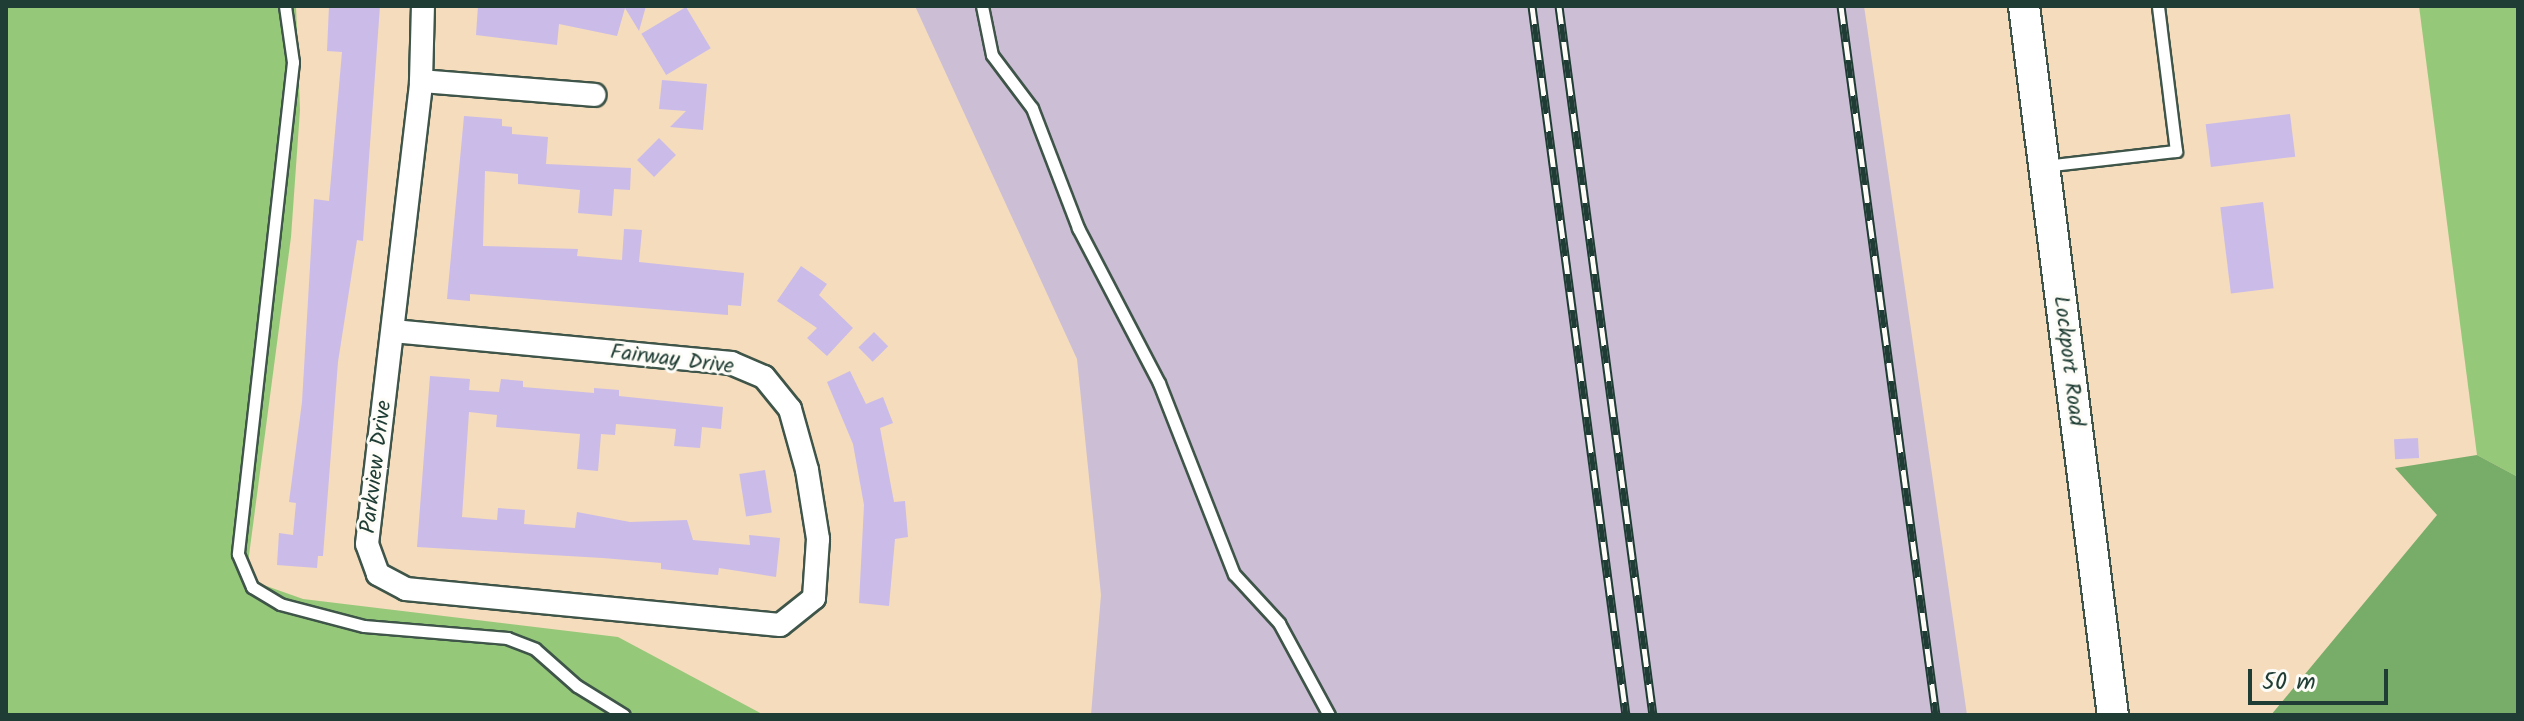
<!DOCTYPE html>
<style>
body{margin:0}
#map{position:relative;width:2524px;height:721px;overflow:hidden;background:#f4dcbd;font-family:Kalam,sans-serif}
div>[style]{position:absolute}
.industrial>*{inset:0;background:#ccbed4}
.green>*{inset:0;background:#95c979}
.forest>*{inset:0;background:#78ad69}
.building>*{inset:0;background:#cbbbe9;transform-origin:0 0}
.roads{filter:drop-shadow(2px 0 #3f5549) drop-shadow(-2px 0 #3f5549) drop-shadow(0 2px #3f5549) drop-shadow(0 -2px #3f5549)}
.lane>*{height:11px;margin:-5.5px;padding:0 5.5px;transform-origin:5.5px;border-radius:5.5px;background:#fff}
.street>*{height:22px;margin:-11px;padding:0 11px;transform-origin:11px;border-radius:11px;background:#fff}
.secondary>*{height:30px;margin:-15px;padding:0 15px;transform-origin:15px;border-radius:15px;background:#fff}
.rail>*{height:9px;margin-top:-4.5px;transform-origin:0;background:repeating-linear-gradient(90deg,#fdfcf7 0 18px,#1f3d34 0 36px);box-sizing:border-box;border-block:2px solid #1f3d34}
span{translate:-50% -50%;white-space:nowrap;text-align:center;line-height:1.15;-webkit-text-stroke:6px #fdfcf7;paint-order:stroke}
.street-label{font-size:22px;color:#1f3d34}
.frame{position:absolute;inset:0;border:8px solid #1f3d34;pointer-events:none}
.scale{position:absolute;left:2248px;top:669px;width:140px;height:36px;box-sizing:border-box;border:4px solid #1f3d34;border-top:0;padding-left:10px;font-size:24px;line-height:28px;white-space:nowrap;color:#1f3d34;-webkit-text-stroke:6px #fdfcf7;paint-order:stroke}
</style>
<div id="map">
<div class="industrial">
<div style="clip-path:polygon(915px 6px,1864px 6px,1967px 715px,1091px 715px,1101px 595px,1077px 359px)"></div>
</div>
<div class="green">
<div style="clip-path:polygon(6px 6px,296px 6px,300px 110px,291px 237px,248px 563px,255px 582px,303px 599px,618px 637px,764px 715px,6px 715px)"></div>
<div style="clip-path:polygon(2419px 6px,2518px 6px,2518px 477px,2477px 455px)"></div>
</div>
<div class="forest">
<div style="clip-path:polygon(2477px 455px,2518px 477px,2518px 715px,2271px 715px,2437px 515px,2395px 468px)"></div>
</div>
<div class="building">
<div style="clip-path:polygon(329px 6px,380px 6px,363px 241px,357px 240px,338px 362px,323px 556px,318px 556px,317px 568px,277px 565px,279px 533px,293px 535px,296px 503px,289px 502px,302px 402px,314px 199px,329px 201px,342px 52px,327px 51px)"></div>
<div style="clip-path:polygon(478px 6px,646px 6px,639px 31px,625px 8px,617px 36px,559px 24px,557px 45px,476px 35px)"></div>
<div style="left:686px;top:7px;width:48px;height:52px;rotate:59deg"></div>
<div style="clip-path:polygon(662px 80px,707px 84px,703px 130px,670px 127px,686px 111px,659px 109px)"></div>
<div style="left:2290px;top:114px;width:43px;height:85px;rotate:83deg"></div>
<div style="clip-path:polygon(464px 116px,502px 119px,502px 126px,512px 127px,512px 134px,548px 137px,546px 164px,631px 168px,630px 190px,614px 189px,612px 216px,578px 213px,580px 190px,518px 184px,518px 174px,485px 171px,483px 246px,578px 249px,577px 256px,622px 260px,624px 229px,642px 230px,639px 262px,744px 273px,741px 306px,728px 305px,728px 315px,470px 294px,470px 301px,447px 299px)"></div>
<div style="left:659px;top:138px;width:24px;height:31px;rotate:45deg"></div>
<div style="left:2263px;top:202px;width:87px;height:43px;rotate:83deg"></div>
<div style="clip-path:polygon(801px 266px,827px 284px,819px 295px,853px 328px,827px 356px,807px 338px,817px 328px,777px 301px)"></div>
<div style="left:874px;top:332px;width:20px;height:22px;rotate:45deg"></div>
<div style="clip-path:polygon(850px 371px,866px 404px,883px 397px,893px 423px,880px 428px,894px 502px,905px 501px,908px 537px,895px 539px,889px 606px,859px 603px,864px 505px,853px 444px,827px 382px)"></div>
<div style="clip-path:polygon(430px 376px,470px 379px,469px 390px,499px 392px,501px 379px,523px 381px,523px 387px,594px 393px,594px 388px,619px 390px,619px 396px,723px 407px,721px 429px,702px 427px,700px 448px,674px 446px,676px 429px,616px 424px,615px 435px,601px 434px,598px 471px,577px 469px,580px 434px,496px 427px,497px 415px,469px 412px,462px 517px,497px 520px,498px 508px,525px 510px,524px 524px,575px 528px,577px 512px,630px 522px,687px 520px,693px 540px,750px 545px,749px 535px,780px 538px,776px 577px,719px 568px,718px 575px,697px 573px,661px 569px,661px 563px,603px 558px,417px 547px)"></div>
<div style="left:2418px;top:438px;width:20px;height:24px;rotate:87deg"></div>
<div style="left:765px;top:470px;width:43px;height:26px;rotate:81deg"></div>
</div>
<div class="roads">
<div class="lane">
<div style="left:285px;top:6px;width:57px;rotate:81.9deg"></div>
<div style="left:293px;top:62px;width:495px;rotate:96.4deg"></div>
<div style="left:238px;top:554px;width:36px;rotate:67deg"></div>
<div style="left:252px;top:587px;width:33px;rotate:31deg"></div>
<div style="left:280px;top:604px;width:87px;rotate:14.7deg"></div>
<div style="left:364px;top:626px;width:144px;rotate:4.8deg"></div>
<div style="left:507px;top:638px;width:30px;rotate:21deg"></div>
<div style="left:535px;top:649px;width:56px;rotate:41.4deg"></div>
<div style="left:577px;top:686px;width:55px;rotate:31.7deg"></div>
<div style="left:982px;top:6px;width:50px;rotate:78.5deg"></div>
<div style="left:992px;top:55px;width:66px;rotate:53deg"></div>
<div style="left:1032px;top:108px;width:129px;rotate:69deg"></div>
<div style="left:1078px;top:228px;width:175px;rotate:62.4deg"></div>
<div style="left:1159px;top:383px;width:205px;rotate:68.6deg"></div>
<div style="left:1234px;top:574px;width:67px;rotate:47.4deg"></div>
<div style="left:1279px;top:623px;width:105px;rotate:61.5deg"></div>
<div style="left:2044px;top:166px;width:133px;rotate:-6.5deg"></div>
<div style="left:2176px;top:151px;width:146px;rotate:-97.1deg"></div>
</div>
<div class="street">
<div style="left:421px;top:81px;width:174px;rotate:4.6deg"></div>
<div style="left:393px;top:331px;width:340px;rotate:5.4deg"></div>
<div style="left:731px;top:363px;width:36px;rotate:23deg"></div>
<div style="left:764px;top:377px;width:41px;rotate:50.9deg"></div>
<div style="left:790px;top:409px;width:63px;rotate:74.4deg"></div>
<div style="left:807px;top:470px;width:70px;rotate:80.9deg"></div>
<div style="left:818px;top:539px;width:59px;rotate:93.9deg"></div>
<div style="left:814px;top:598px;width:43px;rotate:141.5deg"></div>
<div style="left:780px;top:625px;width:376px;rotate:-174.5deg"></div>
<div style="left:406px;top:589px;width:32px;rotate:-152deg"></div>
<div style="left:378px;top:574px;width:32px;rotate:-110deg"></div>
<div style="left:367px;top:544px;width:466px;rotate:-83.3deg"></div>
<div style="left:421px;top:81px;width:75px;rotate:-88.5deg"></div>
</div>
<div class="secondary">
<div style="left:2024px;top:6px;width:715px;rotate:82.85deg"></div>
</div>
</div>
<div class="rail">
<div style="left:1532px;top:6px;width:715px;rotate:82.45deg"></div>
<div style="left:1559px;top:6px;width:715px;rotate:82.45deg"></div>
<div style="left:1841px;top:6px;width:715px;rotate:82.37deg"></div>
</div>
<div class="street-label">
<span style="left:672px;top:360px;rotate:7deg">Fairway Drive</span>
<span style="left:2068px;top:361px;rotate:83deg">Lockport Road</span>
<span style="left:377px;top:467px;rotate:-83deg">Parkview Drive</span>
</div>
<div class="frame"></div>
<div class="scale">50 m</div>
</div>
